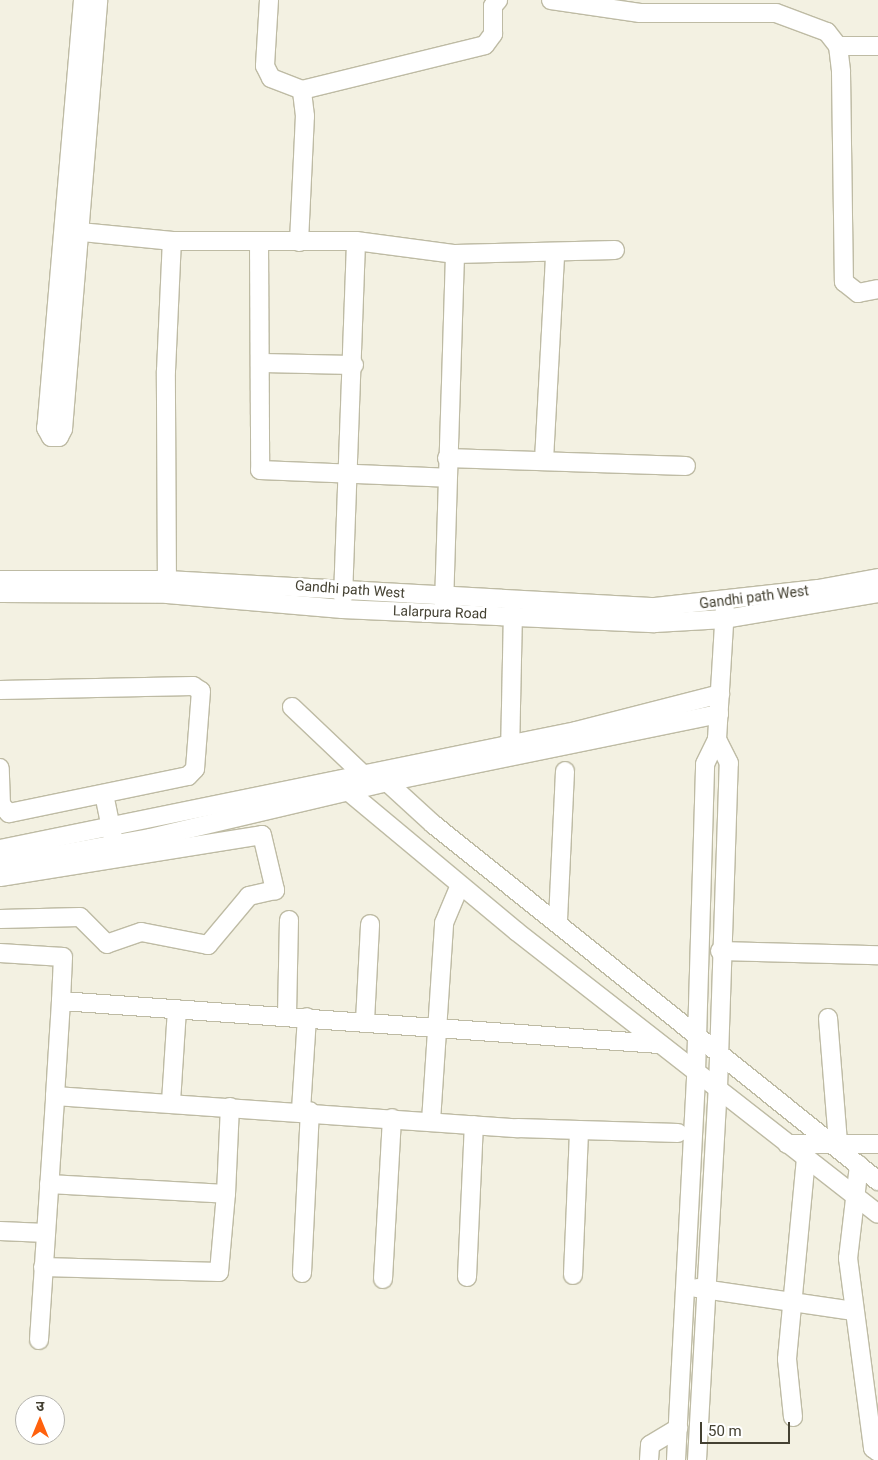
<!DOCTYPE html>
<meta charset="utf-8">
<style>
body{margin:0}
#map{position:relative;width:878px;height:1460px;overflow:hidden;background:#f3f1e2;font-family:Roboto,"Noto Sans Devanagari",sans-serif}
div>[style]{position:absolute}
.roads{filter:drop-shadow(1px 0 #bebba4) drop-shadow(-1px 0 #bebba4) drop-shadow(0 1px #bebba4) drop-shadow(0 -1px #bebba4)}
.minor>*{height:18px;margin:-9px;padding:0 9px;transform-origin:9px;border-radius:9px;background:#fff}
span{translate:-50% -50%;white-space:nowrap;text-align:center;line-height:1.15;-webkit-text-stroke:5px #fff;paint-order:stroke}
.street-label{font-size:14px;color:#444132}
.north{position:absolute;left:15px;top:1395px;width:50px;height:50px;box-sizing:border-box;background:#fff;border:1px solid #b4b3ad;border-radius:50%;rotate:0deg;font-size:14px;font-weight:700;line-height:20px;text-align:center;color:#444132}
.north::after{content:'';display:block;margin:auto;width:18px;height:22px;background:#ff610d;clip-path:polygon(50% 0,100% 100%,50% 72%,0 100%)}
.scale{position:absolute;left:700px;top:1422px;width:90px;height:22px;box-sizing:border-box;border:2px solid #444132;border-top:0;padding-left:6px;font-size:15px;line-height:18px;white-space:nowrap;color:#444132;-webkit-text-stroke:4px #fff;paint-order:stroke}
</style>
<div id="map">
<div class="roads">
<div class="minor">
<div style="left:83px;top:0;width:430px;rotate:94.9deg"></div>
<div style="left:46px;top:428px;width:10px;rotate:61deg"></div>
<div style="left:51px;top:437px;width:8px"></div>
<div style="left:59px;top:437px;width:9px;rotate:-63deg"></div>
<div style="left:63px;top:429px;width:430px;rotate:-85.3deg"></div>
<div style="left:269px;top:0;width:66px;rotate:93.5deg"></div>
<div style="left:265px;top:66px;width:13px;rotate:63deg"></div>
<div style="left:271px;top:78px;width:33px;rotate:21deg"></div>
<div style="left:551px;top:0;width:90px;rotate:8.3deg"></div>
<div style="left:640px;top:13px;width:136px"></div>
<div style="left:776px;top:13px;width:54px;rotate:20.4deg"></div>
<div style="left:827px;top:32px;width:18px;rotate:52deg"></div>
<div style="left:838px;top:46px;width:26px;rotate:83deg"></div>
<div style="left:841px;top:72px;width:210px;rotate:89.2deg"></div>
<div style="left:844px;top:282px;width:18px;rotate:38deg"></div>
<div style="left:858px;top:293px;width:20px;rotate:-11deg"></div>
<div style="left:838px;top:46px;width:40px"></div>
<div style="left:81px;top:232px;width:91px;rotate:5.6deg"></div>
<div style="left:259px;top:241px;width:229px;rotate:89.7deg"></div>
<div style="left:260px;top:470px;width:187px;rotate:2.4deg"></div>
<div style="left:299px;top:242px;width:126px;rotate:-87.3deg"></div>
<div style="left:305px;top:116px;width:26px;rotate:-97deg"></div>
<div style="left:302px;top:90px;width:188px;rotate:-13.8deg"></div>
<div style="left:485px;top:45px;width:14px;rotate:-54deg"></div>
<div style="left:493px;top:34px;width:28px;rotate:-90deg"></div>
<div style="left:493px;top:6px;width:8px;rotate:-50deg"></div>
<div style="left:261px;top:363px;width:93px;rotate:1.2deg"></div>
<div style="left:447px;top:458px;width:239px;rotate:1.9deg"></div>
<div style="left:544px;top:460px;width:205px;rotate:-86.9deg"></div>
<div style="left:0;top:580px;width:167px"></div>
<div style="left:167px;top:580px;width:489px;rotate:3.2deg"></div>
<div style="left:655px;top:607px;width:164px;rotate:-6.3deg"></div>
<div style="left:818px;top:589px;width:61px;rotate:-10.4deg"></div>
<div style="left:167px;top:592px;width:221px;rotate:-90.3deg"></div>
<div style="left:166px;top:371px;width:130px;rotate:-87.4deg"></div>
<div style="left:172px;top:241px;width:184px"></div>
<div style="left:356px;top:241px;width:100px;rotate:7.5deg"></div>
<div style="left:455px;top:254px;width:160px;rotate:-1.4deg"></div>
<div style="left:0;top:593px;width:167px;rotate:0.3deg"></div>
<div style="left:167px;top:594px;width:176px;rotate:4.9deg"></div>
<div style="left:342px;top:609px;width:313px;rotate:2.6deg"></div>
<div style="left:655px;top:623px;width:70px;rotate:-3.3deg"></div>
<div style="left:725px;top:619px;width:155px;rotate:-9.6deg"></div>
<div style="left:343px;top:597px;width:356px;rotate:-87.9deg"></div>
<div style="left:444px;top:605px;width:351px;rotate:-88.2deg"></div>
<div style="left:0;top:690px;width:193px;rotate:-1.2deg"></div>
<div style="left:193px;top:686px;width:9px;rotate:32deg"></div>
<div style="left:201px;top:691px;width:78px;rotate:94.4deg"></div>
<div style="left:195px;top:769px;width:10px;rotate:135deg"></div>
<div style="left:188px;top:776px;width:183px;rotate:168.3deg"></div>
<div style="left:9px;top:813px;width:11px;rotate:-135deg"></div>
<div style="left:1px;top:805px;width:37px;rotate:-92deg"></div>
<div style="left:292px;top:707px;width:106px;rotate:43.5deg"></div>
<div style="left:510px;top:754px;width:140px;rotate:-88.8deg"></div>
<div style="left:387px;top:782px;width:62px;rotate:42.4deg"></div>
<div style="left:433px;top:824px;width:571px;rotate:38.74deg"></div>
<div style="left:348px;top:791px;width:219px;rotate:39.8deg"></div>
<div style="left:516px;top:931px;width:459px;rotate:38deg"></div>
<div style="left:104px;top:794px;width:45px;rotate:78.4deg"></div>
<div style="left:0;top:849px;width:588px;rotate:-11.58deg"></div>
<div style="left:576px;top:731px;width:149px;rotate:-14.4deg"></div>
<div style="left:0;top:865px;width:152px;rotate:-10.2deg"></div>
<div style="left:150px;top:838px;width:244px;rotate:-13.3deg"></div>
<div style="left:387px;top:782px;width:339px;rotate:-11.6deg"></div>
<div style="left:0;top:877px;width:265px;rotate:-9.1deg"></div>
<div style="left:262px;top:835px;width:57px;rotate:76.7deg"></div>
<div style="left:275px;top:890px;width:27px;rotate:167deg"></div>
<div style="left:249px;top:896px;width:64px;rotate:129.9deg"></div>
<div style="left:208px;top:945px;width:68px;rotate:-169deg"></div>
<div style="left:141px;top:932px;width:36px;rotate:161deg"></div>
<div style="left:107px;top:944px;width:38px;rotate:-135deg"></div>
<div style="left:80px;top:917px;width:80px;rotate:178.6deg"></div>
<div style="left:558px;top:920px;width:149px;rotate:-87.3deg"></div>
<div style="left:720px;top:951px;width:158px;rotate:1.5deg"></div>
<div style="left:0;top:953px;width:63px;rotate:3.6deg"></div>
<div style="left:63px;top:957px;width:44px;rotate:92.6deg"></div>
<div style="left:61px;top:1001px;width:600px;rotate:4.11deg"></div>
<div style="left:61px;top:1001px;width:95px;rotate:93.6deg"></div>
<div style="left:55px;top:1096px;width:464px;rotate:4deg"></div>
<div style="left:518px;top:1128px;width:160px;rotate:1.8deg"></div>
<div style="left:287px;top:1015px;width:95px;rotate:-88.8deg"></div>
<div style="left:828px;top:1018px;width:123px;rotate:85.4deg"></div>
<div style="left:365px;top:1021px;width:97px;rotate:-87deg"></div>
<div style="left:171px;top:1102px;width:93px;rotate:-86.3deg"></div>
<div style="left:301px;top:1110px;width:93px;rotate:-86.3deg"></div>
<div style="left:431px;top:1121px;width:198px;rotate:-86.2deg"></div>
<div style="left:444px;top:923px;width:41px;rotate:-67.2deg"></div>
<div style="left:787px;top:1144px;width:91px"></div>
<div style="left:859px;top:1165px;width:94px;rotate:96.7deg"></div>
<div style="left:848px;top:1258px;width:192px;rotate:82.5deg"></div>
<div style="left:873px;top:1448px;width:6px;rotate:39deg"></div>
<div style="left:49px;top:1184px;width:177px;rotate:3.2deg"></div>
<div style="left:226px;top:1194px;width:87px;rotate:-87.4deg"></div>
<div style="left:0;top:1231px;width:46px;rotate:2.5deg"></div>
<div style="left:43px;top:1267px;width:176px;rotate:1.6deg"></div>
<div style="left:219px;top:1272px;width:78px;rotate:-84.9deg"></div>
<div style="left:302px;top:1273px;width:162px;rotate:-87.2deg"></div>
<div style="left:573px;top:1275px;width:145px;rotate:-87.6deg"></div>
<div style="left:467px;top:1277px;width:152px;rotate:-87.4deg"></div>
<div style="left:383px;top:1279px;width:161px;rotate:-86.8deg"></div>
<div style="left:696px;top:1288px;width:159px;rotate:8.3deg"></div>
<div style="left:39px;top:1340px;width:245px;rotate:-86.2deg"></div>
<div style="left:793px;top:1417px;width:58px;rotate:-95.9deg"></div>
<div style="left:787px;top:1359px;width:201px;rotate:-84.6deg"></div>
<div style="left:649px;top:1460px;width:15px;rotate:-86deg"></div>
<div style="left:650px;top:1445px;width:33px;rotate:-31deg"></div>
<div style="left:676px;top:1460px;width:389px;rotate:-87deg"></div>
<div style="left:696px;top:1072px;width:308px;rotate:-88.3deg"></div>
<div style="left:705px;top:764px;width:28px;rotate:-64deg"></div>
<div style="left:717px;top:739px;width:130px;rotate:-86.5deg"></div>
<div style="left:697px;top:1460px;width:373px;rotate:-86.8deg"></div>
<div style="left:718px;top:1088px;width:325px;rotate:-88.1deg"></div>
<div style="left:729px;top:763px;width:27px;rotate:-117deg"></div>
</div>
</div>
<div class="street-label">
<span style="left:350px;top:589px;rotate:4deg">Gandhi path West</span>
<span style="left:754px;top:597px;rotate:-7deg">Gandhi path West</span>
<span style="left:440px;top:612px;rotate:2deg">Lalarpura Road</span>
</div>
<div class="north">उ</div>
<div class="scale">50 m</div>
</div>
